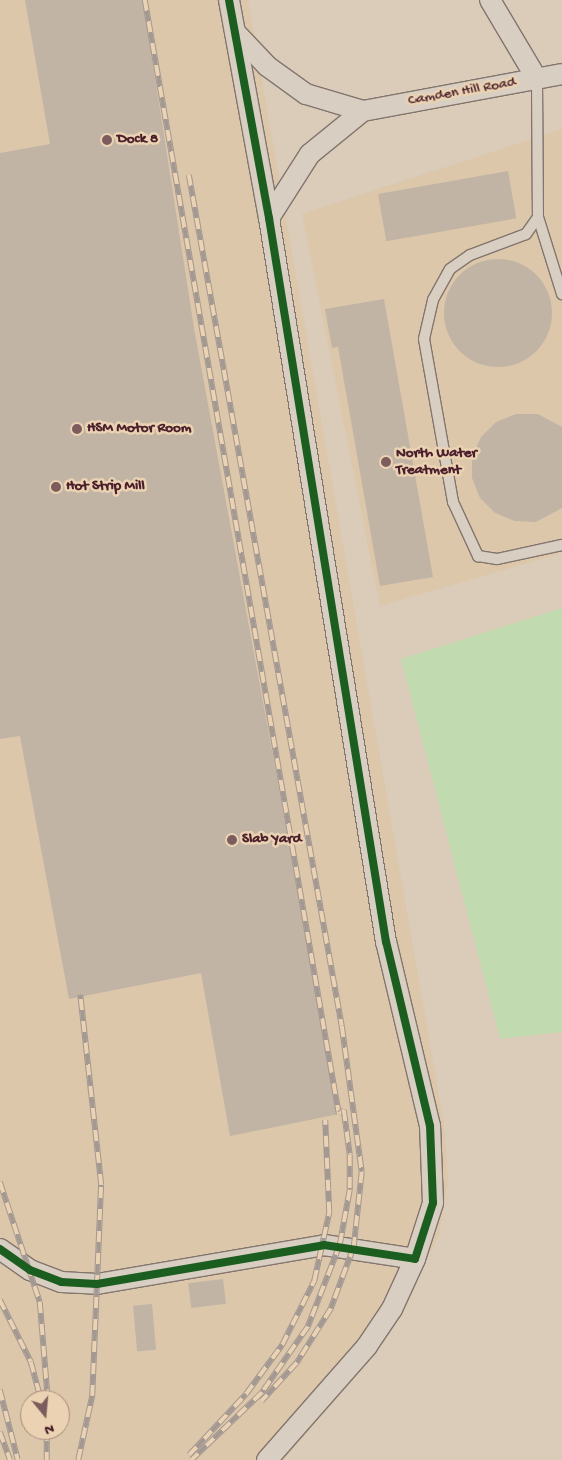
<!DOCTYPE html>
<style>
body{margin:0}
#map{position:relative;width:562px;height:1460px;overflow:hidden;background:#daccb8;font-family:"Gochi Hand",sans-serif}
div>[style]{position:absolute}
.built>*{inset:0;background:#dcc7aa}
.green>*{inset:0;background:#c2daaf}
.building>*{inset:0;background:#c1b4a5;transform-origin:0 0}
.round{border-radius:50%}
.roads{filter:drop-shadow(1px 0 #83756e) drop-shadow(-1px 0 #83756e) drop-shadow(0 1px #83756e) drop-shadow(0 -1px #83756e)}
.service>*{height:10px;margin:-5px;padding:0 5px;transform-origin:5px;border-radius:5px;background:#d8cfc2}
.minor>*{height:20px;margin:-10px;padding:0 10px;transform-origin:10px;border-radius:10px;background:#d8cfc2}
.rail>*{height:5.5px;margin-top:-2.75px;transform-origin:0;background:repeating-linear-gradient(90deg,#ead2b2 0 11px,#a49992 0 22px);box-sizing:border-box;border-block:1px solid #a49992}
.cycleway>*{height:8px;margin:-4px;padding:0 4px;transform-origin:4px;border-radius:4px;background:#1b5e20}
.dots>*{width:14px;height:14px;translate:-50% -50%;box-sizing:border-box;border:2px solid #ead2b2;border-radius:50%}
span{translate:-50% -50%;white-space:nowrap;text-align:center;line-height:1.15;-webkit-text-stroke:5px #ead2b2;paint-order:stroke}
.street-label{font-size:15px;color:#4a1f2b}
.poi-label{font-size:15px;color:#4a1f2b;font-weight:700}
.left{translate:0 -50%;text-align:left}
.north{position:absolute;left:20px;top:1390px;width:50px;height:50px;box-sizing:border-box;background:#ead2b2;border:1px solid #aa8a7c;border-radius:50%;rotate:163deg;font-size:14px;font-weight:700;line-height:20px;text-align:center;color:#4a1f2b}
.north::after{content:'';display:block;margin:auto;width:18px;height:22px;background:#7c5c5c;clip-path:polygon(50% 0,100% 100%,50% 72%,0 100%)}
</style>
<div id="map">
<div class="built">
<div style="clip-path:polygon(evenodd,0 0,248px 0,444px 1124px,448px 1182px,439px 1235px,386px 1339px,284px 1460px,0 1460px,0 0,30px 1400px,60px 1400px,60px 1430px,30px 1430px,30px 1400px)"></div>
<div style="clip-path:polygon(562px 129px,562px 553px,380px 606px,302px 214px)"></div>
</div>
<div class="green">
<div style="clip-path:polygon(562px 608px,562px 1032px,500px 1039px,401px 659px)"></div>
</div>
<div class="building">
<div style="clip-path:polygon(25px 0,143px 0,194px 328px,339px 1114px,230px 1136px,201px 973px,69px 999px,20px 736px,0 739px,0 153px,50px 144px)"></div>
<div style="left:508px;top:171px;width:48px;height:132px;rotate:80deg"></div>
<div class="round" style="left:444px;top:259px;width:108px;height:108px"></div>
<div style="clip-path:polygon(384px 299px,433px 577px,380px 586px,338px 347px,332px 348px,325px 309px)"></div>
<div style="clip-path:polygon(516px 414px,538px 414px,562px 427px,562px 508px,536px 522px,515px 521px,495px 513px,480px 498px,472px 478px,472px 457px,481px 437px,496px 422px)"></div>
<div style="left:223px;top:1279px;width:25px;height:35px;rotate:83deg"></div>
<div style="left:152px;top:1304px;width:46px;height:19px;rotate:85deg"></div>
</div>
<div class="roads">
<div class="service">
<div style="left:537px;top:79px;width:138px;rotate:89.6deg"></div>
<div style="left:538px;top:217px;width:21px;rotate:125deg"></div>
<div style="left:526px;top:234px;width:60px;rotate:159.4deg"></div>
<div style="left:470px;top:255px;width:24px;rotate:145deg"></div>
<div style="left:450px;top:269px;width:35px;rotate:119deg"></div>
<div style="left:433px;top:300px;width:40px;rotate:103deg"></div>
<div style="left:424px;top:339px;width:166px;rotate:79.9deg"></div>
<div style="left:453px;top:502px;width:60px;rotate:65.2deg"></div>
<div style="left:478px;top:556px;width:19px;rotate:9deg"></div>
<div style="left:497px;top:559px;width:66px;rotate:-12.2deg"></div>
<div style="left:538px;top:217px;width:81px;rotate:72.7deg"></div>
</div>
<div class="minor">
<div style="left:490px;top:0;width:92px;rotate:59.3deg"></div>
<div style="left:235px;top:32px;width:47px;rotate:46.7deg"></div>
<div style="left:267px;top:66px;width:48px;rotate:35.7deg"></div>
<div style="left:306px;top:94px;width:59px;rotate:16.6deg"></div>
<div style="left:363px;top:111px;width:202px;rotate:-10.5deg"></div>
<div style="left:269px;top:218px;width:76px;rotate:-57.4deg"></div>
<div style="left:310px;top:154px;width:68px;rotate:-39.1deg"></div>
<div style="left:0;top:1249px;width:37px;rotate:35deg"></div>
<div style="left:30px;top:1270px;width:33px;rotate:21deg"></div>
<div style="left:61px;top:1282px;width:36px;rotate:3deg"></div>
<div style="left:97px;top:1284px;width:230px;rotate:-9.7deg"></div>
<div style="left:324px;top:1245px;width:92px;rotate:8.7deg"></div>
<div style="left:415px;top:1259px;width:59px;rotate:-72.2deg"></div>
<div style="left:433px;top:1203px;width:77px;rotate:-92.2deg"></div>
<div style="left:430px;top:1126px;width:189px;rotate:-103.4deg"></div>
<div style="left:386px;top:942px;width:733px;rotate:-99.18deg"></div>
<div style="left:269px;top:218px;width:222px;rotate:-100.4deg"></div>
<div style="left:267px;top:1460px;width:152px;rotate:-48.7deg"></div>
<div style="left:367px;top:1346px;width:45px;rotate:-56deg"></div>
<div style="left:392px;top:1309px;width:55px;rotate:-65.3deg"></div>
</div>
</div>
<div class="rail">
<div style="left:145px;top:0;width:1131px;rotate:80.12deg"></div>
<div style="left:339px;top:1114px;width:6px;rotate:-39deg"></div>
<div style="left:344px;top:1110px;width:45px;rotate:82.4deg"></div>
<div style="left:350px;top:1155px;width:35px;rotate:90deg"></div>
<div style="left:350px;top:1190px;width:56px;rotate:100.3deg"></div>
<div style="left:340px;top:1245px;width:88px;rotate:111.3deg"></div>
<div style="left:308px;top:1327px;width:80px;rotate:124.9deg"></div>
<div style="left:262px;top:1393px;width:97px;rotate:136.3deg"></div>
<div style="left:189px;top:175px;width:865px;rotate:79.81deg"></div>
<div style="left:342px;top:1026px;width:147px;rotate:82.2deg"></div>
<div style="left:362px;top:1172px;width:75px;rotate:96.1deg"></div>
<div style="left:354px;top:1247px;width:66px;rotate:110.4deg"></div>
<div style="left:331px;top:1309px;width:64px;rotate:122.2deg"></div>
<div style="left:297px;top:1363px;width:52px;rotate:132.6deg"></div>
<div style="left:0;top:1182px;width:126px;rotate:71.6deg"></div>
<div style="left:40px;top:1302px;width:98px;rotate:85.3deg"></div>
<div style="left:0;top:1300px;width:69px;rotate:63.4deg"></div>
<div style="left:31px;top:1362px;width:39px;rotate:75deg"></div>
<div style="left:0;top:1390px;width:72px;rotate:75.6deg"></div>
<div style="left:47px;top:1430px;width:30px;rotate:90deg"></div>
<div style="left:0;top:1432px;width:30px;rotate:70deg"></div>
<div style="left:189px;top:1455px;width:83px;rotate:-46.9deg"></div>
<div style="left:246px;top:1394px;width:61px;rotate:-53.7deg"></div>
<div style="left:282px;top:1345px;width:72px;rotate:-63.4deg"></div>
<div style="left:314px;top:1281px;width:70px;rotate:-77.6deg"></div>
<div style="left:329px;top:1213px;width:93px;rotate:-92.5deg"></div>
<div style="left:78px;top:1460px;width:66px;rotate:-77.7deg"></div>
<div style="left:92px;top:1396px;width:211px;rotate:-87.6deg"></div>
<div style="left:101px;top:1185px;width:191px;rotate:-96.3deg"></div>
</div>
<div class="cycleway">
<div style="left:0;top:1249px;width:37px;rotate:35deg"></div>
<div style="left:30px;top:1270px;width:33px;rotate:21deg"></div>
<div style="left:61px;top:1282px;width:36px;rotate:3deg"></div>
<div style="left:97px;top:1284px;width:230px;rotate:-9.7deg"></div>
<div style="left:324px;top:1245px;width:92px;rotate:8.7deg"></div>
<div style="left:415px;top:1259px;width:59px;rotate:-72.2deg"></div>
<div style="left:433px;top:1203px;width:77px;rotate:-92.2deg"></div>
<div style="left:430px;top:1126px;width:189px;rotate:-103.4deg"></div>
<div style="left:386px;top:942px;width:733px;rotate:-99.18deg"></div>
<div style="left:269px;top:218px;width:222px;rotate:-100.4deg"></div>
</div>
<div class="dots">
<div style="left:107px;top:140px;background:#7c5c5c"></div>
<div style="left:77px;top:429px;background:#7c5c5c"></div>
<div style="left:386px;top:462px;background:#7c5c5c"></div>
<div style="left:56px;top:487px;background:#7c5c5c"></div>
<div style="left:232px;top:840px;background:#7c5c5c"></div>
</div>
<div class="street-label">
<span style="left:462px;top:92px;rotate:-10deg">Camden Hill Road</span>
</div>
<div class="poi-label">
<span class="left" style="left:117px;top:140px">Dock 8</span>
<span class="left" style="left:87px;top:429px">HSM Motor Room</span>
<span class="left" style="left:396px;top:462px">North Water<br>Treatment</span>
<span class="left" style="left:66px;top:487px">Hot Strip Mill</span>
<span class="left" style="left:242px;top:840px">Slab Yard</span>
</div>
<div class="north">N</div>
</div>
